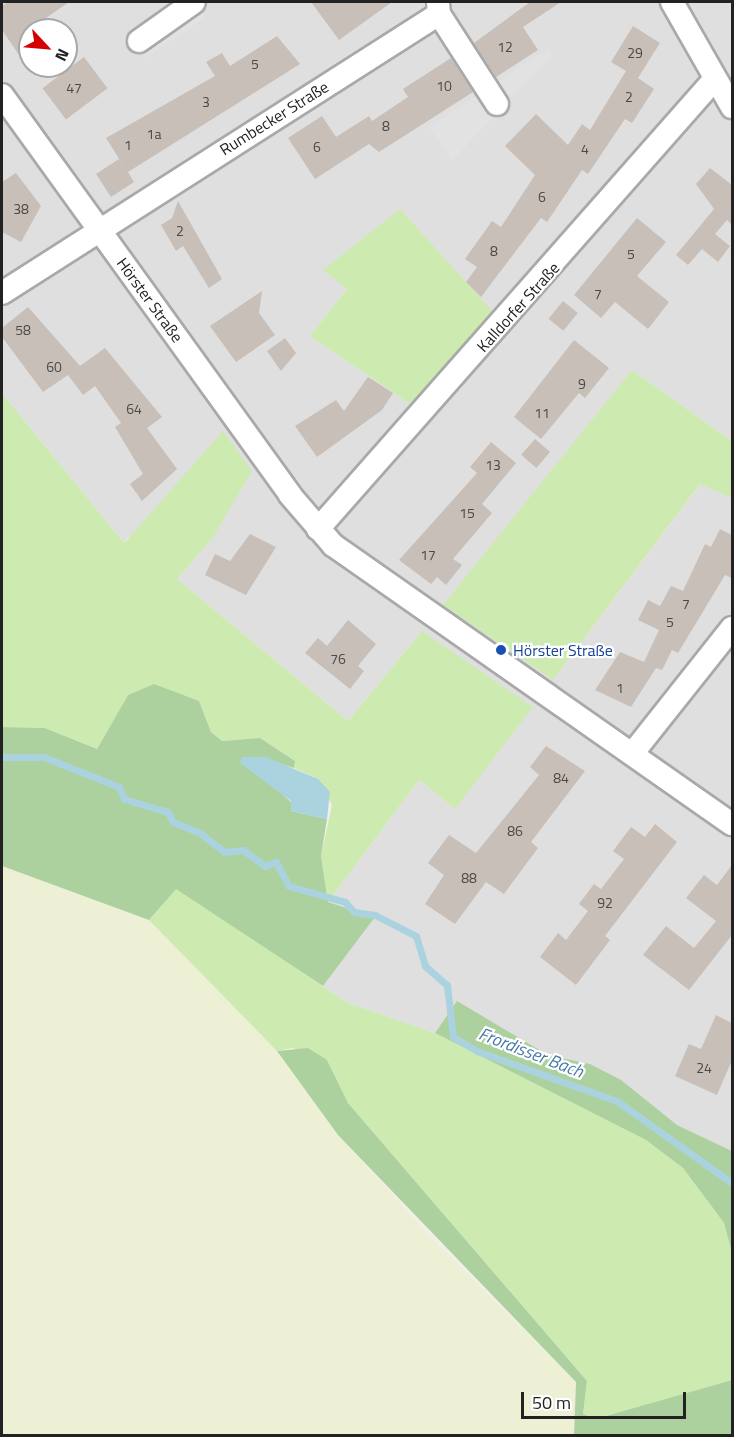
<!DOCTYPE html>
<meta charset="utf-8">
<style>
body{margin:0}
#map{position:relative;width:734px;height:1437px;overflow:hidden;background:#f2efe9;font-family:"Titillium Web",sans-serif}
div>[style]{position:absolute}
.residential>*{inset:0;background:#e0dfdf}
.farmland>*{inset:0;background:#eef0d5}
.grass>*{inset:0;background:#cdebb0}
.forest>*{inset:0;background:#add19e}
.parking>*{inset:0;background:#e2e2e2;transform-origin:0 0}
.water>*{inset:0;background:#aad3df}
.stream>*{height:7px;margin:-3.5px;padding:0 3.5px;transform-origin:3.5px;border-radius:3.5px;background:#aad3df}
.building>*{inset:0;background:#c7bfb8;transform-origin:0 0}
.roads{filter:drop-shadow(2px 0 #a9a9a9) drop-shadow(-2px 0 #a9a9a9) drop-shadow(0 2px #a9a9a9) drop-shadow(0 -2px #a9a9a9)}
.minor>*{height:22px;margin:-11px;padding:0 11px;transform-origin:11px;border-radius:11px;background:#fff}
.dots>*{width:16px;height:16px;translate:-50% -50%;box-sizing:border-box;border:3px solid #fff;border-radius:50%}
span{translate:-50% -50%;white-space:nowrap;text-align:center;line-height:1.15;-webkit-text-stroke:4.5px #fff;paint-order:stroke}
.number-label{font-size:14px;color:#4b4948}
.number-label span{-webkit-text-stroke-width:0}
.street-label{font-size:16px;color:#222}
.transit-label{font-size:16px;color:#164399}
.left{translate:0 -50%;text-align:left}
.water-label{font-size:18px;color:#4a7aab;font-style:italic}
.frame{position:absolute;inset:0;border:3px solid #222;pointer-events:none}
.north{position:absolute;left:18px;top:18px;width:60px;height:60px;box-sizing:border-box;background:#fff;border:2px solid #a7a7a7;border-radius:50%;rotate:116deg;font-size:16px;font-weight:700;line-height:24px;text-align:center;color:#222}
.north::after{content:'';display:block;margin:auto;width:21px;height:27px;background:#d40000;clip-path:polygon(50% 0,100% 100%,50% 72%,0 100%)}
.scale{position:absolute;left:521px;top:1392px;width:165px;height:27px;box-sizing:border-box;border:3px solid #222;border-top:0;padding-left:8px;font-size:18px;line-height:21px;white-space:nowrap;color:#222;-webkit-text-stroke:4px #fff;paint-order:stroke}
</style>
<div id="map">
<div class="residential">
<div style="clip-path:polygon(evenodd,2px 2px,732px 2px,732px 441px,632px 370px,553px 680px,701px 483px,732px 498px,732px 1151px,677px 1125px,590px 1064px,548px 1055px,457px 1002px,435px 1033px,348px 1003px,323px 986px,375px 916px,328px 902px,419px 780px,455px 809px,422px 631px,348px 721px,177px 579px,212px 539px,128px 537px,124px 543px,2px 393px,2px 2px,30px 30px,66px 30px,66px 66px,30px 66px,30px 30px,2px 2px,347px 289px,410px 404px,310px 336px,347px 289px)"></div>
</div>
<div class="farmland">
<div style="clip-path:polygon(2px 866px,149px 920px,277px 1051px,338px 1135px,428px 1234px,576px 1382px,574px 1435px,2px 1435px)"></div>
</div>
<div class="grass">
<div style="clip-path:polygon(400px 209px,494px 313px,410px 404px,310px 336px,347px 289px,323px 270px)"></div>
<div style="clip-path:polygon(632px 370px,732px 441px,732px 498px,700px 484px,553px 680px,443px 605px)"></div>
<div style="clip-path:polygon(2px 393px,124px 543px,223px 431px,252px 471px,212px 539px,177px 579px,348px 721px,422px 631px,533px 707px,455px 809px,419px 780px,328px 902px,321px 856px,332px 805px,318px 779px,294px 768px,295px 761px,260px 738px,222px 741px,211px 732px,199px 701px,128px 695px,97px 749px,45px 728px,2px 727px)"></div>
<div style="clip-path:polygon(176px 888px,348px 1003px,435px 1033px,646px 1140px,683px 1168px,724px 1223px,732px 1253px,732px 1380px,595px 1419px,583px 1414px,587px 1381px,348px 1103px,327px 1060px,292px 1048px,277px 1051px,149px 920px)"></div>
</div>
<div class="forest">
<div style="clip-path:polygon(154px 684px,199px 701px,211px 732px,222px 741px,260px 738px,295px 761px,294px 768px,281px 764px,273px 786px,291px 802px,291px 811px,327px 819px,321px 856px,328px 902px,375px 917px,323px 986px,176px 889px,149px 920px,2px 866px,2px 727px,45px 728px,97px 749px,128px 695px)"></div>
<div style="clip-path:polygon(457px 1001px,548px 1055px,590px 1064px,621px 1080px,677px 1125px,732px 1151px,732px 1253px,724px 1223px,683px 1168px,646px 1140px,435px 1033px)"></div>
<div style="clip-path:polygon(308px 1048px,327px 1060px,348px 1103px,587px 1381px,583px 1414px,595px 1419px,732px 1380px,732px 1435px,574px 1435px,576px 1382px,338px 1135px,277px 1051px)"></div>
</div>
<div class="parking">
<div style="left:196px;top:4px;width:17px;height:72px;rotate:57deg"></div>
<div style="clip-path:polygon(549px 48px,553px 54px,452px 161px,429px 127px)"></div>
</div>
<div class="water">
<div style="clip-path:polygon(242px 757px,266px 757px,318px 779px,330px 792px,327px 819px,291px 811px,291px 801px,240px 763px)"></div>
</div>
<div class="stream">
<div style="left:2px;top:757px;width:42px"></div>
<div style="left:44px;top:757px;width:81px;rotate:21.8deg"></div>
<div style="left:119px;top:787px;width:13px;rotate:67deg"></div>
<div style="left:124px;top:799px;width:46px;rotate:16.5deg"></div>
<div style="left:168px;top:812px;width:11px;rotate:63deg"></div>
<div style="left:173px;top:822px;width:29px;rotate:22deg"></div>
<div style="left:200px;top:833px;width:31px;rotate:38deg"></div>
<div style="left:224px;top:852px;width:19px;rotate:-6deg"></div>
<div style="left:243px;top:850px;width:27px;rotate:36deg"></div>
<div style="left:265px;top:866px;width:12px;rotate:-20deg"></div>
<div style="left:276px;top:862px;width:27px;rotate:62deg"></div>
<div style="left:289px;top:886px;width:58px;rotate:15.9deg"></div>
<div style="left:345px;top:902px;width:13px;rotate:48deg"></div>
<div style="left:354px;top:912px;width:21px;rotate:8deg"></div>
<div style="left:375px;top:915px;width:46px;rotate:27.1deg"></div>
<div style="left:416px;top:936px;width:31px;rotate:73deg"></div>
<div style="left:425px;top:966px;width:29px;rotate:41deg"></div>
<div style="left:447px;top:985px;width:52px;rotate:83.4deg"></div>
<div style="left:453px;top:1037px;width:28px;rotate:30deg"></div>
<div style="left:477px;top:1051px;width:149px;rotate:19.7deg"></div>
<div style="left:617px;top:1101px;width:141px;rotate:35.5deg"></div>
</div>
<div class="building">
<div style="clip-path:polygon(8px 2px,69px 2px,30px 29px,30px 71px,2px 30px,2px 6px)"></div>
<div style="clip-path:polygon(311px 2px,392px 2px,339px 40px)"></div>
<div style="clip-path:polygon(530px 2px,561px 2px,523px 27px,538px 50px,496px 77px,474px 43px)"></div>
<div style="clip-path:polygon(633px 26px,660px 43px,638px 78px,654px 89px,632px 123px,625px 119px,588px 174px,582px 170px,547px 222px,541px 218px,481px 297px,466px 282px,477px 267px,465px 259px,492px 221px,501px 227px,535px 175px,505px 146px,536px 114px,568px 145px,582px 124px,590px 130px,626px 71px,611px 62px)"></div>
<div style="clip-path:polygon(277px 36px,300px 64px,128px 172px,134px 182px,111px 197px,96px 174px,119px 159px,125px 168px,106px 138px,215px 76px,206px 62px,222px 53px,230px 66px)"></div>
<div style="left:84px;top:57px;width:39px;height:52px;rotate:53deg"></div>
<div style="clip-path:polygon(451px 58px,473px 92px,379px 152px,369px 144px,315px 179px,288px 138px,322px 116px,336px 137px,369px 116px,372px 121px,408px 97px,403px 89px)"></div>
<div style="clip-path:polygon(710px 168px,732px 185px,732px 225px,727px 220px,715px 234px,730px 246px,718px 262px,702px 249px,688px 265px,676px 255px,714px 209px,696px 184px)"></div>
<div style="clip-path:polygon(16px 173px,41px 206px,21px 242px,2px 232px,2px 182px)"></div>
<div style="clip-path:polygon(178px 201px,222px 279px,209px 288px,183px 246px,176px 251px,161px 225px,172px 218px)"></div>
<div style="clip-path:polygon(637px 218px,666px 242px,637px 276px,669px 302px,648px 329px,615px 302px,601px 318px,574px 295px)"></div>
<div style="clip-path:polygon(262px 291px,259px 313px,275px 335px,236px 362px,210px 326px)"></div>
<div style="left:563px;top:301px;width:19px;height:23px;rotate:39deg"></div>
<div style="clip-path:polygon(28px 307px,80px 366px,105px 348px,162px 417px,147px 428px,177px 469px,142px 501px,130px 484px,143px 474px,115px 427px,121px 423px,95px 386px,83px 395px,68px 375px,43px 392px,2px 337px,2px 328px)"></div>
<div style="clip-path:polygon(285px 338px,296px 353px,281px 371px,267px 351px)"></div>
<div style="clip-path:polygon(574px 340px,609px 368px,585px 398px,579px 393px,541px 439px,514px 417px)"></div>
<div style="clip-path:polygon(368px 377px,393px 393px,382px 410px,317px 457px,295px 426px,336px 400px,344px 411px)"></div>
<div style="left:535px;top:439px;width:20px;height:21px;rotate:41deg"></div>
<div style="clip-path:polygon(491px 442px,516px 463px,482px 504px,492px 513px,453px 559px,462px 565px,446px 585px,437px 577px,431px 584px,399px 560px,477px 473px,470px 467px)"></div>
<div style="clip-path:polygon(720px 529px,732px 535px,732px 578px,725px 575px,678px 653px,672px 650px,662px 670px,656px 668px,631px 707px,595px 690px,620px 652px,644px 662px,659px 630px,638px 620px,648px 600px,660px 606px,671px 586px,683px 591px,705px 544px,711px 547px)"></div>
<div style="clip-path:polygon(250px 534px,276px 547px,246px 595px,205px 575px,215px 554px,230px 561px)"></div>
<div style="clip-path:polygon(348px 620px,376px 644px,358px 666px,364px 671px,350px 689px,305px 653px,318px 638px,327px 646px)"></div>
<div style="clip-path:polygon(546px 746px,585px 771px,531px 842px,538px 848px,504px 894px,486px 882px,455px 924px,425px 904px,444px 875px,428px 863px,449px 835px,476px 853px,539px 775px,530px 767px)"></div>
<div style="clip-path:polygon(655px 824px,677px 842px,605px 936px,610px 940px,576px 985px,540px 957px,558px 933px,566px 940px,588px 911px,579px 904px,594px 884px,601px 889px,624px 859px,613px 851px,631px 827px,645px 837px)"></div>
<div style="clip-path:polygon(732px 865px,732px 935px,689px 990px,643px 955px,666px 926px,694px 948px,716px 921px,686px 898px,704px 875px,717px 885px)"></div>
<div style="clip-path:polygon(716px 1015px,732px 1023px,732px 1060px,717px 1095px,675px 1076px,689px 1044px,701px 1049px)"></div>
</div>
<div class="roads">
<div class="minor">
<div style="left:672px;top:2px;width:121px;rotate:60.3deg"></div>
<div style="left:439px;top:14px;width:107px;rotate:57.2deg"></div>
<div style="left:139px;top:41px;width:67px;rotate:-35.3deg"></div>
<div style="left:2px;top:95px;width:493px;rotate:54.2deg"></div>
<div style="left:290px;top:495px;width:66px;rotate:49.3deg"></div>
<div style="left:333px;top:545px;width:487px;rotate:35deg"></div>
<div style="left:2px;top:293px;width:518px;rotate:-32.56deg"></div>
<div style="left:439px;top:14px;width:12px;rotate:-95deg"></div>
<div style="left:318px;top:529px;width:597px;rotate:-48.6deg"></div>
<div style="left:632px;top:754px;width:161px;rotate:-51.6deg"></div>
</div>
</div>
<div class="dots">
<div style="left:501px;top:650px;background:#1a4fb4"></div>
</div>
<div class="number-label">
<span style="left:505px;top:47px">12</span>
<span style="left:635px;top:53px">29</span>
<span style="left:255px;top:64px">5</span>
<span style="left:444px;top:86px">10</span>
<span style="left:74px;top:88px">47</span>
<span style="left:629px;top:97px">2</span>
<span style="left:206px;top:102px">3</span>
<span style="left:386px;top:126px">8</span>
<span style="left:154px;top:134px">1a</span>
<span style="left:128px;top:145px">1</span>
<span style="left:317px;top:147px">6</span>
<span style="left:585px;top:149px">4</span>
<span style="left:542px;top:197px">6</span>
<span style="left:21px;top:209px">38</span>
<span style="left:180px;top:231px">2</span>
<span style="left:494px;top:251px">8</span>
<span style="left:631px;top:254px">5</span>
<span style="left:598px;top:294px">7</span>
<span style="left:23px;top:330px">58</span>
<span style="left:54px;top:367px">60</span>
<span style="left:582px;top:384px">9</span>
<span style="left:134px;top:409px">64</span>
<span style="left:542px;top:413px">11</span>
<span style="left:493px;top:465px">13</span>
<span style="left:467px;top:513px">15</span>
<span style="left:428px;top:555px">17</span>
<span style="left:686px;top:604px">7</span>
<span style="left:670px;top:622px">5</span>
<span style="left:338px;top:659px">76</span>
<span style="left:620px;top:688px">1</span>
<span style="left:561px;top:778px">84</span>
<span style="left:515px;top:831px">86</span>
<span style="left:469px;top:878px">88</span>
<span style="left:605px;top:903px">92</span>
<span style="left:704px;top:1068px">24</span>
</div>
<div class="street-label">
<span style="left:274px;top:118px;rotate:-32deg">Rumbecker Straße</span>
<span style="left:150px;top:300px;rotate:54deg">Hörster Straße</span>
<span style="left:518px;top:307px;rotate:-48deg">Kalldorfer Straße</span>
</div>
<div class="transit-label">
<span class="left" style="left:513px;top:650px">Hörster Straße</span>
</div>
<div class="water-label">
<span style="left:531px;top:1053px;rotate:21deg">Frordisser Bach</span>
</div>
<div class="frame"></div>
<div class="north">N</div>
<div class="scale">50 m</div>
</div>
